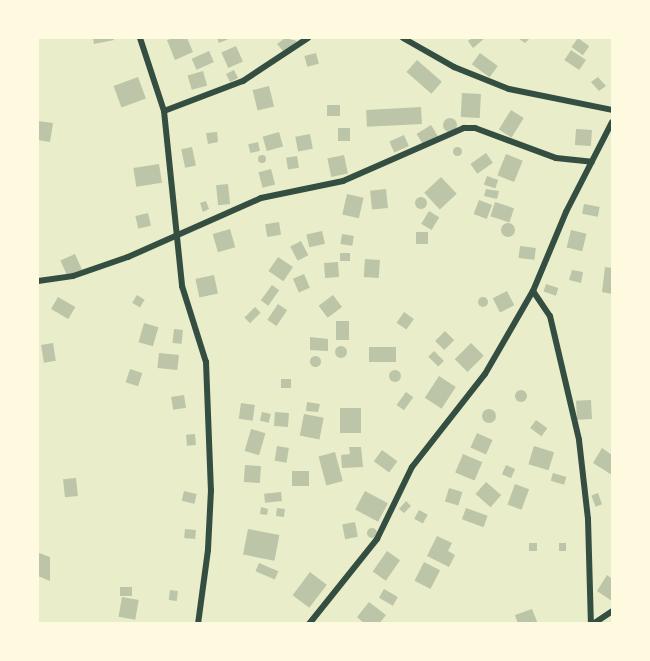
<!DOCTYPE html>
<style>
body{margin:0}
#map{position:relative;width:650px;height:661px;overflow:hidden;background:#e9edc9;font-family:Quicksand,sans-serif}
div>[style]{position:absolute}
.building>*{inset:0;background:#bcc5a7;transform-origin:0 0}
.round{border-radius:50%}
.minor>*{height:6px;margin:-3px;padding:0 3px;transform-origin:3px;border-radius:3px;background:#344e41}
span{translate:-50% -50%;white-space:nowrap;text-align:center;line-height:1.15;-webkit-text-stroke:6px #fefae0;paint-order:stroke}
.frame{position:absolute;inset:0;border:39px solid #fefae0;pointer-events:none}
</style>
<div id="map">
<div class="building">
<div style="clip-path:polygon(93px 38px,113px 38px,114px 40px,94px 44px)"></div>
<div style="clip-path:polygon(174px 38px,187px 38px,193px 52px,175px 60px,167px 40px)"></div>
<div style="clip-path:polygon(217px 38px,231px 38px,219px 43px)"></div>
<div style="clip-path:polygon(285px 38px,297px 41px,284px 52px,277px 44px)"></div>
<div style="clip-path:polygon(472px 38px,485px 38px,473px 48px,468px 41px)"></div>
<div style="clip-path:polygon(518px 38px,530px 38px,525px 43px)"></div>
<div style="left:578px;top:38px;width:14px;height:11px;rotate:36deg"></div>
<div style="left:236px;top:46px;width:17px;height:16px;rotate:66deg"></div>
<div style="left:571px;top:50px;width:18px;height:12px;rotate:34deg"></div>
<div style="left:209px;top:51px;width:12px;height:19px;rotate:66deg"></div>
<div style="left:316px;top:53px;width:11px;height:12px;rotate:75deg"></div>
<div style="left:480px;top:53px;width:22px;height:14px;rotate:36deg"></div>
<div style="left:417px;top:60px;width:33px;height:16px;rotate:41deg"></div>
<div style="left:234px;top:70px;width:9px;height:9px;rotate:63deg"></div>
<div style="left:203px;top:71px;width:15px;height:16px;rotate:74deg"></div>
<div style="left:138px;top:77px;width:23px;height:26px;rotate:70deg"></div>
<div style="clip-path:polygon(598px 77px,606px 86px,599px 91px,591px 82px)"></div>
<div style="left:269px;top:86px;width:21px;height:17px;rotate:76deg"></div>
<div style="left:462px;top:93px;width:19px;height:24px;rotate:3deg"></div>
<div style="left:327px;top:105px;width:13px;height:11px"></div>
<div style="left:421px;top:107px;width:17px;height:55px;rotate:87deg"></div>
<div style="left:511px;top:110px;width:15px;height:23px;rotate:32deg"></div>
<div class="round" style="left:443px;top:118px;width:14px;height:14px"></div>
<div style="clip-path:polygon(38px 121px,53px 123px,50px 142px,38px 140px)"></div>
<div style="left:431px;top:125px;width:15px;height:17px;rotate:58deg"></div>
<div style="left:338px;top:128px;width:12px;height:13px"></div>
<div style="left:576px;top:129px;width:16px;height:16px;rotate:4deg"></div>
<div style="clip-path:polygon(217px 132px,218px 142px,208px 144px,206px 133px)"></div>
<div style="left:279px;top:132px;width:15px;height:17px;rotate:74deg"></div>
<div style="left:310px;top:134px;width:15px;height:15px;rotate:79deg"></div>
<div style="left:404px;top:135px;width:12px;height:16px;rotate:66deg"></div>
<div style="left:258px;top:142px;width:9px;height:10px;rotate:77deg"></div>
<div class="round" style="left:452.5px;top:146.5px;width:9px;height:9px"></div>
<div style="left:192px;top:147px;width:19px;height:11px;rotate:78deg"></div>
<div style="left:486px;top:153px;width:12px;height:19px;rotate:55deg"></div>
<div style="left:506px;top:154px;width:18px;height:23px;rotate:22deg"></div>
<div style="left:344px;top:155px;width:19px;height:17px;rotate:78deg"></div>
<div class="round" style="left:258px;top:155px;width:8px;height:8px"></div>
<div style="left:297px;top:156px;width:12px;height:11px;rotate:81deg"></div>
<div style="left:159px;top:164px;width:19px;height:26px;rotate:81deg"></div>
<div style="left:271px;top:169px;width:16px;height:13px;rotate:75deg"></div>
<div style="left:487px;top:176px;width:12px;height:9px;rotate:20deg"></div>
<div style="left:441px;top:177px;width:23px;height:23px;rotate:47deg"></div>
<div style="left:228px;top:184px;width:20px;height:12px;rotate:84deg"></div>
<div style="left:386px;top:189px;width:19px;height:16px;rotate:84deg"></div>
<div style="clip-path:polygon(486px 189px,499px 191px,497px 199px,484px 196px)"></div>
<div style="left:347px;top:194px;width:17px;height:21px;rotate:13deg"></div>
<div class="round" style="left:415px;top:197px;width:12px;height:12px"></div>
<div style="left:479px;top:200px;width:14px;height:15px;rotate:21deg"></div>
<div style="clip-path:polygon(206px 201px,209px 209px,203px 212px,200px 203px)"></div>
<div style="left:495px;top:202px;width:20px;height:15px;rotate:18deg"></div>
<div style="left:584px;top:204px;width:16px;height:10px;rotate:11deg"></div>
<div style="left:429px;top:211px;width:12px;height:15px;rotate:31deg"></div>
<div style="left:148px;top:213px;width:13px;height:13px;rotate:77deg"></div>
<div style="left:279px;top:222px;width:13px;height:14px;rotate:81deg"></div>
<div class="round" style="left:501px;top:223px;width:14px;height:14px"></div>
<div style="left:230px;top:229px;width:19px;height:18px;rotate:74deg"></div>
<div style="left:571px;top:230px;width:16px;height:18px;rotate:14deg"></div>
<div style="left:322px;top:231px;width:13px;height:16px;rotate:77deg"></div>
<div style="left:416px;top:232px;width:12px;height:12px"></div>
<div style="left:342px;top:234px;width:12px;height:10px;rotate:9deg"></div>
<div style="left:301px;top:241px;width:16px;height:12px;rotate:63deg"></div>
<div style="left:520px;top:246px;width:16px;height:12px;rotate:7deg"></div>
<div style="left:340px;top:253px;width:10px;height:8px"></div>
<div style="left:75px;top:254px;width:17px;height:16px;rotate:66deg"></div>
<div style="left:278px;top:257px;width:18px;height:17px;rotate:34deg"></div>
<div style="left:365px;top:259px;width:15px;height:18px;rotate:4deg"></div>
<div style="left:338px;top:262px;width:15px;height:14px;rotate:86deg"></div>
<div style="clip-path:polygon(605px 267px,612px 268px,612px 294px,602px 292px)"></div>
<div style="clip-path:polygon(572px 270px,583px 272px,581px 283px,569px 280px)"></div>
<div style="left:304px;top:274px;width:15px;height:12px;rotate:67deg"></div>
<div style="left:214px;top:275px;width:19px;height:19px;rotate:78deg"></div>
<div style="left:546px;top:284px;width:13px;height:8px;rotate:18deg"></div>
<div style="left:272px;top:285px;width:9px;height:19px;rotate:36deg"></div>
<div style="left:507px;top:291px;width:16px;height:16px;rotate:63deg"></div>
<div style="left:137px;top:295px;width:9px;height:9px;rotate:32deg"></div>
<div style="left:333px;top:295px;width:15px;height:18px;rotate:53deg"></div>
<div class="round" style="left:478px;top:297px;width:10px;height:10px"></div>
<div style="left:58px;top:297px;width:20px;height:14px;rotate:30deg"></div>
<div style="left:278px;top:304px;width:11px;height:19px;rotate:34deg"></div>
<div style="left:255px;top:307px;width:8px;height:15px;rotate:45deg"></div>
<div style="left:404px;top:312px;width:12px;height:13px;rotate:35deg"></div>
<div style="left:336px;top:321px;width:13px;height:19px"></div>
<div style="left:144px;top:323px;width:15px;height:20px;rotate:16deg"></div>
<div style="left:174px;top:329px;width:9px;height:14px;rotate:6deg"></div>
<div style="left:445px;top:331px;width:13px;height:14px;rotate:45deg"></div>
<div style="clip-path:polygon(310px 337px,328px 339px,328px 351px,310px 350px)"></div>
<div style="left:53px;top:343px;width:18px;height:12px;rotate:81deg"></div>
<div style="left:471px;top:343px;width:18px;height:23px;rotate:45deg"></div>
<div class="round" style="left:335px;top:346px;width:12px;height:12px"></div>
<div style="left:369px;top:347px;width:27px;height:15px"></div>
<div style="left:434px;top:351px;width:14px;height:8px;rotate:45deg"></div>
<div style="left:159px;top:353px;width:20px;height:15px;rotate:6deg"></div>
<div class="round" style="left:309.5px;top:355.5px;width:11px;height:11px"></div>
<div style="left:130px;top:369px;width:13px;height:14px;rotate:18deg"></div>
<div class="round" style="left:389px;top:370px;width:12px;height:12px"></div>
<div style="left:439px;top:376px;width:20px;height:26px;rotate:33deg"></div>
<div style="left:281px;top:379px;width:10px;height:9px"></div>
<div class="round" style="left:515px;top:390px;width:12px;height:12px"></div>
<div style="left:406px;top:392px;width:9px;height:16px;rotate:36deg"></div>
<div style="left:184px;top:395px;width:13px;height:13px;rotate:81deg"></div>
<div style="left:591px;top:400px;width:19px;height:15px;rotate:87deg"></div>
<div style="clip-path:polygon(307px 402px,320px 404px,318px 412px,306px 411px)"></div>
<div style="left:241px;top:403px;width:14px;height:16px;rotate:8deg"></div>
<div style="left:340px;top:408px;width:21px;height:25px"></div>
<div class="round" style="left:482px;top:409px;width:14px;height:14px"></div>
<div style="left:262px;top:412px;width:9px;height:9px;rotate:13deg"></div>
<div style="left:275px;top:412px;width:14px;height:14px;rotate:4deg"></div>
<div style="left:304px;top:414px;width:20px;height:22px;rotate:11deg"></div>
<div style="left:536px;top:420px;width:14px;height:10px;rotate:36deg"></div>
<div style="left:251px;top:429px;width:15px;height:23px;rotate:16deg"></div>
<div style="left:477px;top:433px;width:17px;height:16px;rotate:24deg"></div>
<div style="left:195px;top:434px;width:11px;height:9px;rotate:85deg"></div>
<div style="left:277px;top:446px;width:12px;height:15px;rotate:9deg"></div>
<div style="left:534px;top:446px;width:21px;height:19px;rotate:17deg"></div>
<div style="clip-path:polygon(349px 447px,361px 447px,363px 467px,342px 468px,341px 455px,350px 454px)"></div>
<div style="clip-path:polygon(602px 448px,612px 455px,612px 475px,593px 463px)"></div>
<div style="left:382px;top:450px;width:19px;height:14px;rotate:36deg"></div>
<div style="left:335px;top:452px;width:30px;height:17px;rotate:75deg"></div>
<div style="left:463px;top:454px;width:21px;height:20px;rotate:23deg"></div>
<div style="left:245px;top:465px;width:16px;height:17px;rotate:4deg"></div>
<div style="left:506px;top:465px;width:10px;height:10px;rotate:24deg"></div>
<div style="left:292px;top:471px;width:17px;height:15px"></div>
<div style="left:553px;top:473px;width:14px;height:8px;rotate:17deg"></div>
<div style="left:76px;top:478px;width:18px;height:13px;rotate:84deg"></div>
<div style="left:486px;top:482px;width:20px;height:16px;rotate:41deg"></div>
<div style="left:515px;top:484px;width:15px;height:22px;rotate:20deg"></div>
<div style="left:449px;top:488px;width:14px;height:14px;rotate:17deg"></div>
<div style="left:184px;top:491px;width:13px;height:10px;rotate:13deg"></div>
<div style="left:365px;top:491px;width:26px;height:21px;rotate:28deg"></div>
<div style="left:281px;top:492px;width:9px;height:17px;rotate:84deg"></div>
<div style="left:598px;top:493px;width:12px;height:7px;rotate:70deg"></div>
<div style="clip-path:polygon(406px 501px,411px 506px,404px 513px,399px 509px)"></div>
<div style="clip-path:polygon(261px 507px,268px 509px,267px 515px,260px 514px)"></div>
<div style="left:277px;top:508px;width:8px;height:8px;rotate:7deg"></div>
<div style="left:466px;top:508px;width:23px;height:12px;rotate:20deg"></div>
<div style="left:419px;top:510px;width:10px;height:10px;rotate:29deg"></div>
<div style="left:355px;top:522px;width:15px;height:13px;rotate:79deg"></div>
<div class="round" style="left:367px;top:528px;width:10px;height:10px"></div>
<div style="left:185px;top:529px;width:11px;height:9px;rotate:5deg"></div>
<div style="left:248px;top:529px;width:32px;height:26px;rotate:11deg"></div>
<div style="clip-path:polygon(437px 536px,452px 543px,448px 551px,455px 555px,449px 567px,427px 556px)"></div>
<div style="left:529px;top:543px;width:8px;height:8px"></div>
<div style="left:559px;top:543px;width:7px;height:8px"></div>
<div style="left:387px;top:551px;width:16px;height:25px;rotate:35deg"></div>
<div style="clip-path:polygon(39px 553px,50px 557px,50px 581px,38px 576px)"></div>
<div style="left:424px;top:562px;width:18px;height:21px;rotate:27deg"></div>
<div style="left:259px;top:563px;width:21px;height:9px;rotate:23deg"></div>
<div style="left:310px;top:572px;width:21px;height:29px;rotate:37deg"></div>
<div style="clip-path:polygon(607px 575px,612px 579px,612px 601px,597px 591px)"></div>
<div style="left:120px;top:587px;width:12px;height:9px"></div>
<div style="left:384px;top:589px;width:16px;height:10px;rotate:30deg"></div>
<div style="left:170px;top:590px;width:8px;height:10px;rotate:7deg"></div>
<div style="left:122px;top:597px;width:17px;height:20px;rotate:10deg"></div>
<div style="clip-path:polygon(369px 602px,386px 615px,379px 624px,365px 624px,357px 617px)"></div>
<div style="clip-path:polygon(532px 609px,538px 624px,518px 624px,515px 615px)"></div>
</div>
<div class="minor">
<div style="left:140px;top:38px;width:77px;rotate:71.8deg"></div>
<div style="left:164px;top:111px;width:176px;rotate:84.1deg"></div>
<div style="left:182px;top:286px;width:80px;rotate:72.5deg"></div>
<div style="left:206px;top:362px;width:128px;rotate:87.8deg"></div>
<div style="left:211px;top:490px;width:60px;rotate:92.9deg"></div>
<div style="left:208px;top:550px;width:75px;rotate:97.7deg"></div>
<div style="left:403px;top:38px;width:59px;rotate:29.6deg"></div>
<div style="left:454px;top:67px;width:59px;rotate:21.8deg"></div>
<div style="left:509px;top:89px;width:105px;rotate:11.5deg"></div>
<div style="left:164px;top:111px;width:85px;rotate:-20.8deg"></div>
<div style="left:243px;top:81px;width:78px;rotate:-33.5deg"></div>
<div style="left:38px;top:281px;width:35px;rotate:-8deg"></div>
<div style="left:73px;top:276px;width:58px;rotate:-19.1deg"></div>
<div style="left:128px;top:257px;width:145px;rotate:-23.9deg"></div>
<div style="left:261px;top:198px;width:84px;rotate:-11.7deg"></div>
<div style="left:343px;top:181px;width:132px;rotate:-23.7deg"></div>
<div style="left:464px;top:128px;width:11px"></div>
<div style="left:475px;top:128px;width:86px;rotate:20.3deg"></div>
<div style="left:556px;top:158px;width:36px;rotate:6deg"></div>
<div style="left:533px;top:291px;width:30px;rotate:56deg"></div>
<div style="left:550px;top:316px;width:127px;rotate:76.8deg"></div>
<div style="left:579px;top:440px;width:80px;rotate:83.5deg"></div>
<div style="left:588px;top:519px;width:105px;rotate:88.4deg"></div>
<div style="left:309px;top:624px;width:109px;rotate:-51.3deg"></div>
<div style="left:377px;top:539px;width:80px;rotate:-64.1deg"></div>
<div style="left:412px;top:467px;width:118px;rotate:-51.9deg"></div>
<div style="left:485px;top:374px;width:96px;rotate:-60deg"></div>
<div style="left:533px;top:291px;width:86px;rotate:-67.3deg"></div>
<div style="left:566px;top:212px;width:101px;rotate:-62.9deg"></div>
<div style="left:593px;top:624px;width:23px;rotate:-34deg"></div>
</div>
<div class="frame"></div>
</div>
